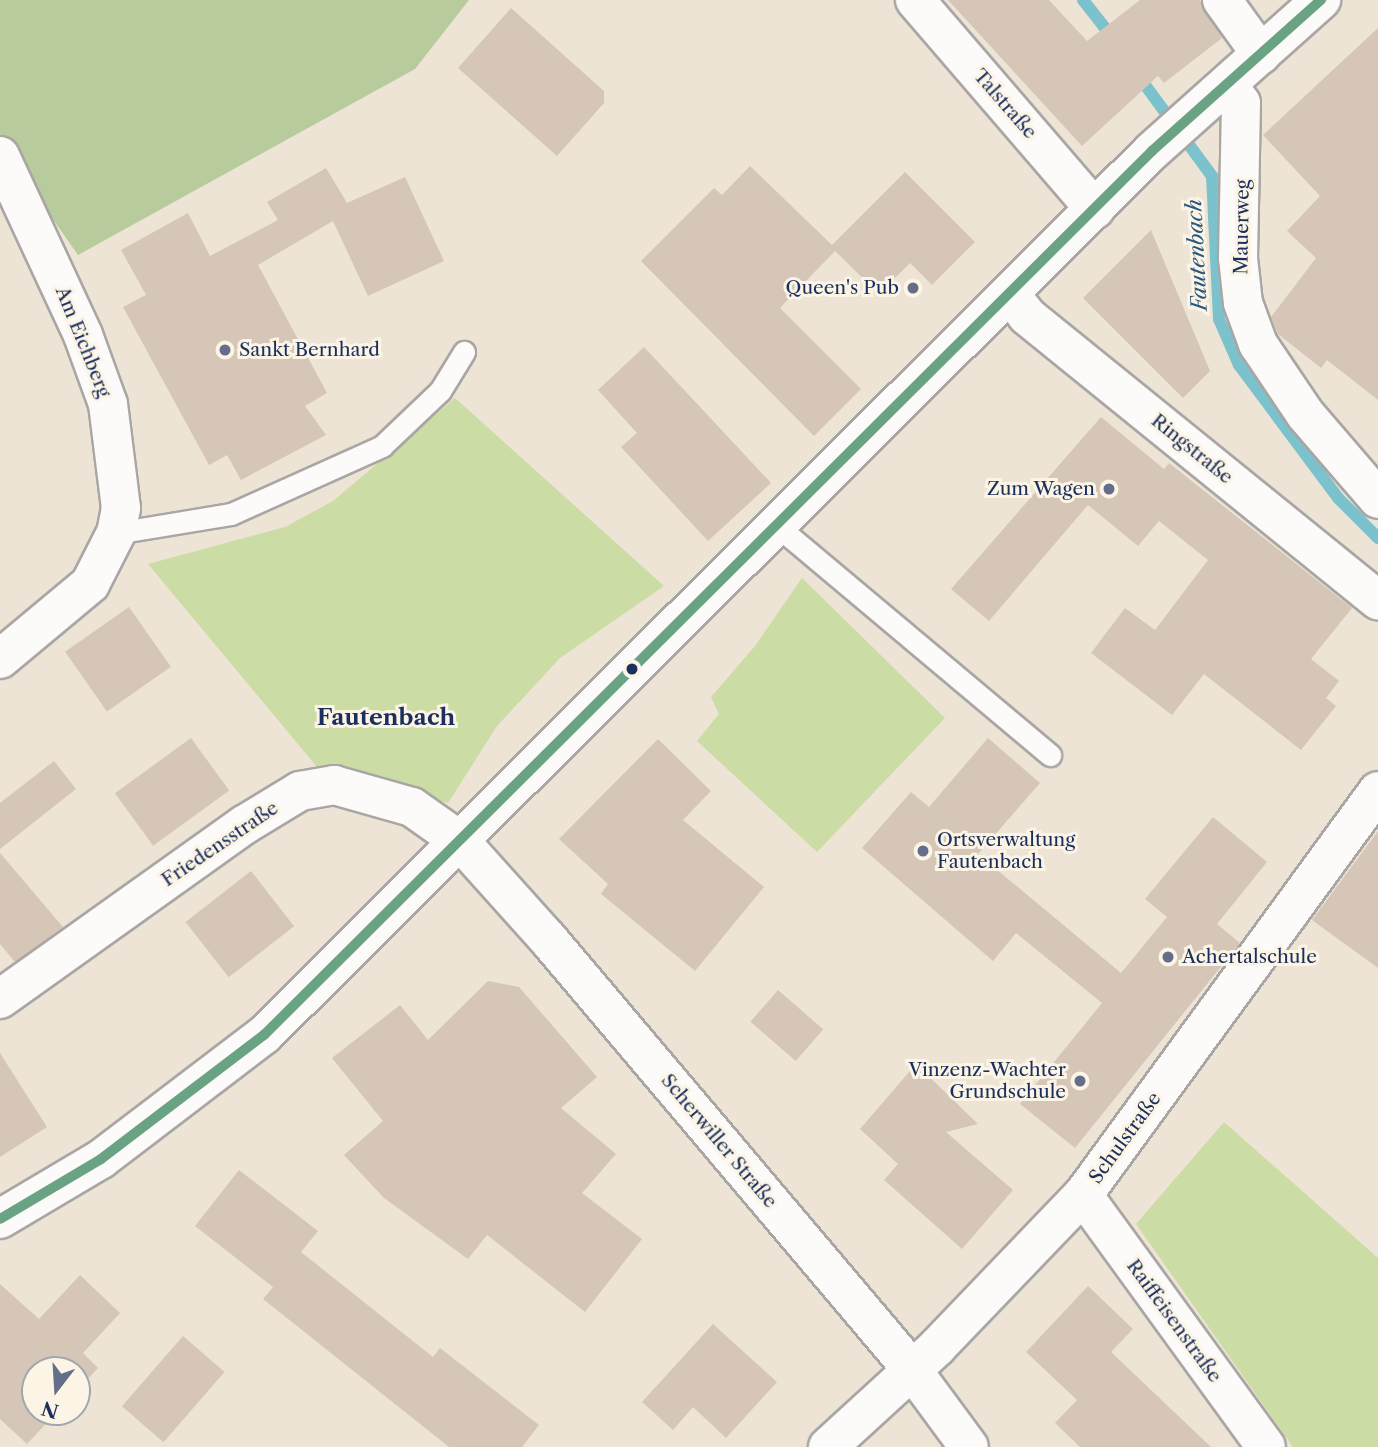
<!DOCTYPE html>
<meta charset="utf-8">
<style>
body{margin:0}
#map{position:relative;width:1378px;height:1447px;overflow:hidden;background:#ede4d6;font-family:"Libre Caslon Text",serif}
div>[style]{position:absolute}
.green>*{inset:0;background:#ccdca5}
.forest>*{inset:0;background:#b8cb9c}
.stream>*{height:12px;margin:-6px;padding:0 6px;transform-origin:6px;border-radius:6px;background:#7bc2cc}
.building>*{inset:0;background:#d5c6b8;transform-origin:0 0}
.roads{filter:drop-shadow(2px 0 #a9a6a4) drop-shadow(-2px 0 #a9a6a4) drop-shadow(0 2px #a9a6a4) drop-shadow(0 -2px #a9a6a4)}
.lane>*{height:21px;margin:-10.5px;padding:0 10.5px;transform-origin:10.5px;border-radius:10.5px;background:#fcfbf9}
.street>*{height:38px;margin:-19px;padding:0 19px;transform-origin:19px;border-radius:19px;background:#fcfbf9}
.secondary>*{height:38px;margin:-19px;padding:0 19px;transform-origin:19px;border-radius:19px;background:#fcfbf9}
.primary>*{height:38px;margin:-19px;padding:0 19px;transform-origin:19px;border-radius:19px;background:#fcfbf9}
.bus-1>*{height:10px;margin:-5px;padding:0 5px;transform-origin:5px;border-radius:5px;background:#6aa284}
.dots>*{width:19px;height:19px;translate:-50% -50%;box-sizing:border-box;border:4px solid #fcf5e5;border-radius:50%}
span{translate:-50% -50%;white-space:nowrap;text-align:center;line-height:1.15;-webkit-text-stroke:6px #fcf5e5;paint-order:stroke}
.street-label{font-size:19px;color:#1b2f5e}
.poi-label{font-size:19px;color:#1b2f5e}
.right{translate:-100% -50%;text-align:right}
.left{translate:0 -50%;text-align:left}
.water-label{font-size:21px;color:#29577e;font-style:italic}
.quarter-label{font-size:23px;color:#1b2f5e;font-weight:700}
.north{position:absolute;left:21px;top:1356px;width:70px;height:70px;box-sizing:border-box;background:#fcf5e5;border:2px solid #a2a6af;border-radius:50%;rotate:197deg;font-size:19px;font-weight:700;line-height:28px;text-align:center;color:#1b2f5e}
.north::after{content:'';display:block;margin:auto;width:24px;height:32px;background:#646e88;clip-path:polygon(50% 0,100% 100%,50% 72%,0 100%)}
</style>
<div id="map">
<div class="green">
<div style="clip-path:polygon(455px 398px,664px 586px,560px 658px,497px 726px,448px 803px,322px 773px,148px 564px,285px 527px,333px 501px)"></div>
<div style="clip-path:polygon(802px 578px,945px 718px,817px 852px,697px 741px,719px 714px,711px 697px,755px 646px)"></div>
<div style="clip-path:polygon(1224px 1122px,1378px 1258px,1378px 1447px,1293px 1447px,1136px 1224px)"></div>
</div>
<div class="forest">
<div style="clip-path:polygon(0 0,469px 0,415px 69px,78px 255px,0 144px)"></div>
</div>
<div class="stream">
<div style="left:1083px;top:0;width:48px;rotate:51.7deg"></div>
<div style="left:1137px;top:74px;width:127px;rotate:53.7deg"></div>
<div style="left:1212px;top:176px;width:143px;rotate:87.2deg"></div>
<div style="left:1219px;top:319px;width:50px;rotate:66.5deg"></div>
<div style="left:1239px;top:365px;width:166px;rotate:53.3deg"></div>
<div style="left:1338px;top:498px;width:57px;rotate:45deg"></div>
</div>
<div class="building">
<div style="clip-path:polygon(948px 0,1049px 0,1087px 41px,1140px 0,1200px 0,1222px 38px,1164px 83px,1158px 76px,1082px 146px)"></div>
<div style="clip-path:polygon(511px 8px,604px 91px,604px 103px,557px 156px,458px 68px)"></div>
<div style="clip-path:polygon(1378px 28px,1378px 400px,1327px 360px,1321px 368px,1278px 334px,1271px 317px,1316px 258px,1287px 231px,1320px 196px,1263px 135px)"></div>
<div style="clip-path:polygon(750px 166px,832px 245px,905px 172px,975px 242px,932px 285px,910px 263px,879px 294px,835px 251px,780px 308px,861px 389px,814px 436px,641px 261px,714px 188px,722px 195px)"></div>
<div style="clip-path:polygon(326px 168px,347px 203px,405px 177px,444px 261px,368px 296px,333px 221px,258px 265px,327px 393px,305px 406px,326px 435px,241px 480px,227px 455px,209px 465px,123px 307px,146px 295px,121px 250px,188px 213px,210px 256px,278px 220px,267px 202px)"></div>
<div style="clip-path:polygon(1151px 230px,1210px 371px,1183px 398px,1083px 298px)"></div>
<div style="clip-path:polygon(644px 347px,771px 483px,708px 541px,621px 447px,637px 433px,598px 390px)"></div>
<div style="clip-path:polygon(1101px 417px,1164px 469px,1169px 463px,1352px 608px,1311px 659px,1339px 681px,1326px 698px,1336px 706px,1301px 750px,1204px 674px,1172px 715px,1091px 653px,1125px 608px,1155px 630px,1208px 560px,1159px 521px,1138px 546px,1088px 505px,989px 621px,951px 589px)"></div>
<div style="left:129px;top:607px;width:73px;height:78px;rotate:55deg"></div>
<div style="left:191px;top:738px;width:65px;height:94px;rotate:54deg"></div>
<div style="clip-path:polygon(988px 738px,1040px 783px,978px 854px,1121px 973px,1167px 917px,1145px 899px,1213px 817px,1267px 862px,1217px 924px,1240px 943px,1075px 1148px,1020px 1104px,1102px 1003px,1016px 933px,993px 961px,862px 848px,911px 792px,929px 807px)"></div>
<div style="clip-path:polygon(658px 739px,711px 791px,683px 820px,764px 887px,695px 971px,601px 894px,608px 884px,559px 839px)"></div>
<div style="clip-path:polygon(54px 761px,76px 789px,0 849px,0 803px)"></div>
<div style="clip-path:polygon(1378px 831px,1378px 968px,1312px 920px)"></div>
<div style="clip-path:polygon(0 853px,63px 927px,15px 962px,0 944px)"></div>
<div style="left:251px;top:871px;width:70px;height:83px;rotate:52deg"></div>
<div style="clip-path:polygon(488px 981px,519px 987px,597px 1077px,561px 1108px,616px 1154px,582px 1193px,642px 1239px,585px 1312px,487px 1235px,468px 1259px,384px 1198px,344px 1155px,383px 1121px,332px 1058px,400px 1005px,428px 1040px)"></div>
<div style="left:778px;top:990px;width:60px;height:42px;rotate:41deg"></div>
<div style="clip-path:polygon(0 1053px,47px 1127px,0 1157px)"></div>
<div style="clip-path:polygon(916px 1064px,978px 1124px,946px 1132px,1013px 1190px,962px 1249px,884px 1180px,898px 1164px,860px 1129px)"></div>
<div style="clip-path:polygon(239px 1170px,318px 1231px,301px 1252px,433px 1357px,440px 1348px,539px 1425px,522px 1447px,449px 1447px,263px 1299px,273px 1287px,195px 1226px)"></div>
<div style="clip-path:polygon(80px 1275px,120px 1313px,83px 1353px,98px 1368px,77px 1390px,77px 1370px,35px 1370px,35px 1412px,57px 1412px,27px 1444px,0 1419px,0 1284px,39px 1319px)"></div>
<div style="clip-path:polygon(1088px 1286px,1133px 1329px,1111px 1352px,1211px 1447px,1080px 1447px,1055px 1423px,1077px 1400px,1026px 1352px)"></div>
<div style="clip-path:polygon(713px 1324px,777px 1382px,726px 1438px,693px 1407px,673px 1430px,642px 1402px)"></div>
<div style="left:183px;top:1336px;width:55px;height:93px;rotate:41deg"></div>
</div>
<div class="roads">
<div class="lane">
<div style="left:776px;top:525px;width:358px;rotate:40deg"></div>
<div style="left:116px;top:533px;width:117px;rotate:-9.4deg"></div>
<div style="left:231px;top:514px;width:166px;rotate:-24.2deg"></div>
<div style="left:382px;top:446px;width:80px;rotate:-43.5deg"></div>
<div style="left:440px;top:391px;width:46px;rotate:-58.4deg"></div>
</div>
<div class="street">
<div style="left:915px;top:0;width:276px;rotate:49.3deg"></div>
<div style="left:1222px;top:0;width:67px;rotate:54.2deg"></div>
<div style="left:1228px;top:84px;width:23px;rotate:56deg"></div>
<div style="left:1241px;top:103px;width:155px;rotate:91.1deg"></div>
<div style="left:1238px;top:258px;width:45px;rotate:83.7deg"></div>
<div style="left:1243px;top:303px;width:44px;rotate:69.9deg"></div>
<div style="left:1258px;top:344px;width:84px;rotate:56.1deg"></div>
<div style="left:1305px;top:414px;width:112px;rotate:49.3deg"></div>
<div style="left:0;top:156px;width:197px;rotate:65.1deg"></div>
<div style="left:83px;top:335px;width:73px;rotate:70.1deg"></div>
<div style="left:108px;top:404px;width:105px;rotate:82.9deg"></div>
<div style="left:121px;top:508px;width:25px;rotate:101deg"></div>
<div style="left:116px;top:533px;width:57px;rotate:117deg"></div>
<div style="left:90px;top:584px;width:117px;rotate:140.2deg"></div>
<div style="left:1010px;top:294px;width:28px;rotate:52deg"></div>
<div style="left:1027px;top:316px;width:452px;rotate:39deg"></div>
<div style="left:0;top:999px;width:300px;rotate:-35.5deg"></div>
<div style="left:244px;top:825px;width:66px;rotate:-31.3deg"></div>
<div style="left:300px;top:791px;width:35px;rotate:-10deg"></div>
<div style="left:334px;top:785px;width:81px;rotate:15.8deg"></div>
<div style="left:412px;top:807px;width:59px;rotate:35.3deg"></div>
<div style="left:1083px;top:1195px;width:311px;rotate:54deg"></div>
<div style="left:828px;top:1447px;width:148px;rotate:-42.5deg"></div>
<div style="left:937px;top:1347px;width:211px;rotate:-46.2deg"></div>
<div style="left:1083px;top:1195px;width:500px;rotate:-53.86deg"></div>
</div>
<div class="secondary">
<div style="left:460px;top:841px;width:132px;rotate:48.1deg"></div>
<div style="left:548px;top:939px;width:561px;rotate:49.78deg"></div>
<div style="left:910px;top:1367px;width:99px;rotate:53.6deg"></div>
</div>
<div class="primary">
<div style="left:0;top:1219px;width:117px;rotate:-30.7deg"></div>
<div style="left:101px;top:1159px;width:205px;rotate:-37.3deg"></div>
<div style="left:264px;top:1035px;width:1253px;rotate:-44.87deg"></div>
<div style="left:1152px;top:151px;width:227px;rotate:-41.8deg"></div>
</div>
</div>
<div class="bus-1">
<div style="left:0;top:1219px;width:117px;rotate:-30.7deg"></div>
<div style="left:101px;top:1159px;width:205px;rotate:-37.3deg"></div>
<div style="left:264px;top:1035px;width:1253px;rotate:-44.87deg"></div>
<div style="left:1152px;top:151px;width:227px;rotate:-41.8deg"></div>
</div>
<div class="dots">
<div style="left:913px;top:288px;background:#646e88"></div>
<div style="left:225px;top:350px;background:#646e88"></div>
<div style="left:1109px;top:489px;background:#646e88"></div>
<div style="left:632px;top:669px;background:#1b2f5e"></div>
<div style="left:923px;top:851px;background:#646e88"></div>
<div style="left:1168px;top:957px;background:#646e88"></div>
<div style="left:1080px;top:1081px;background:#646e88"></div>
</div>
<div class="street-label">
<span style="left:1005px;top:104px;rotate:49deg">Talstraße</span>
<span style="left:1242px;top:227px;rotate:-89deg">Mauerweg</span>
<span style="left:83px;top:342px;rotate:68deg">Am Eichberg</span>
<span style="left:1192px;top:449px;rotate:39deg">Ringstraße</span>
<span style="left:220px;top:844px;rotate:-34deg">Friedensstraße</span>
<span style="left:1125px;top:1138px;rotate:-54deg">Schulstraße</span>
<span style="left:719px;top:1141px;rotate:50deg">Scherwiller Straße</span>
<span style="left:1174px;top:1321px;rotate:54deg">Raiffeisenstraße</span>
</div>
<div class="poi-label">
<span class="right" style="left:899px;top:288px">Queen's Pub</span>
<span class="left" style="left:239px;top:350px">Sankt Bernhard</span>
<span class="right" style="left:1095px;top:489px">Zum Wagen</span>
<span class="left" style="left:937px;top:851px">Ortsverwaltung<br>Fautenbach</span>
<span class="left" style="left:1182px;top:957px">Achertalschule</span>
<span class="right" style="left:1066px;top:1081px">Vinzenz-Wachter<br>Grundschule</span>
</div>
<div class="water-label">
<span style="left:1197px;top:255px;rotate:-93deg">Fautenbach</span>
</div>
<div class="quarter-label">
<span style="left:386px;top:717px">Fautenbach</span>
</div>
<div class="north">N</div>
</div>
